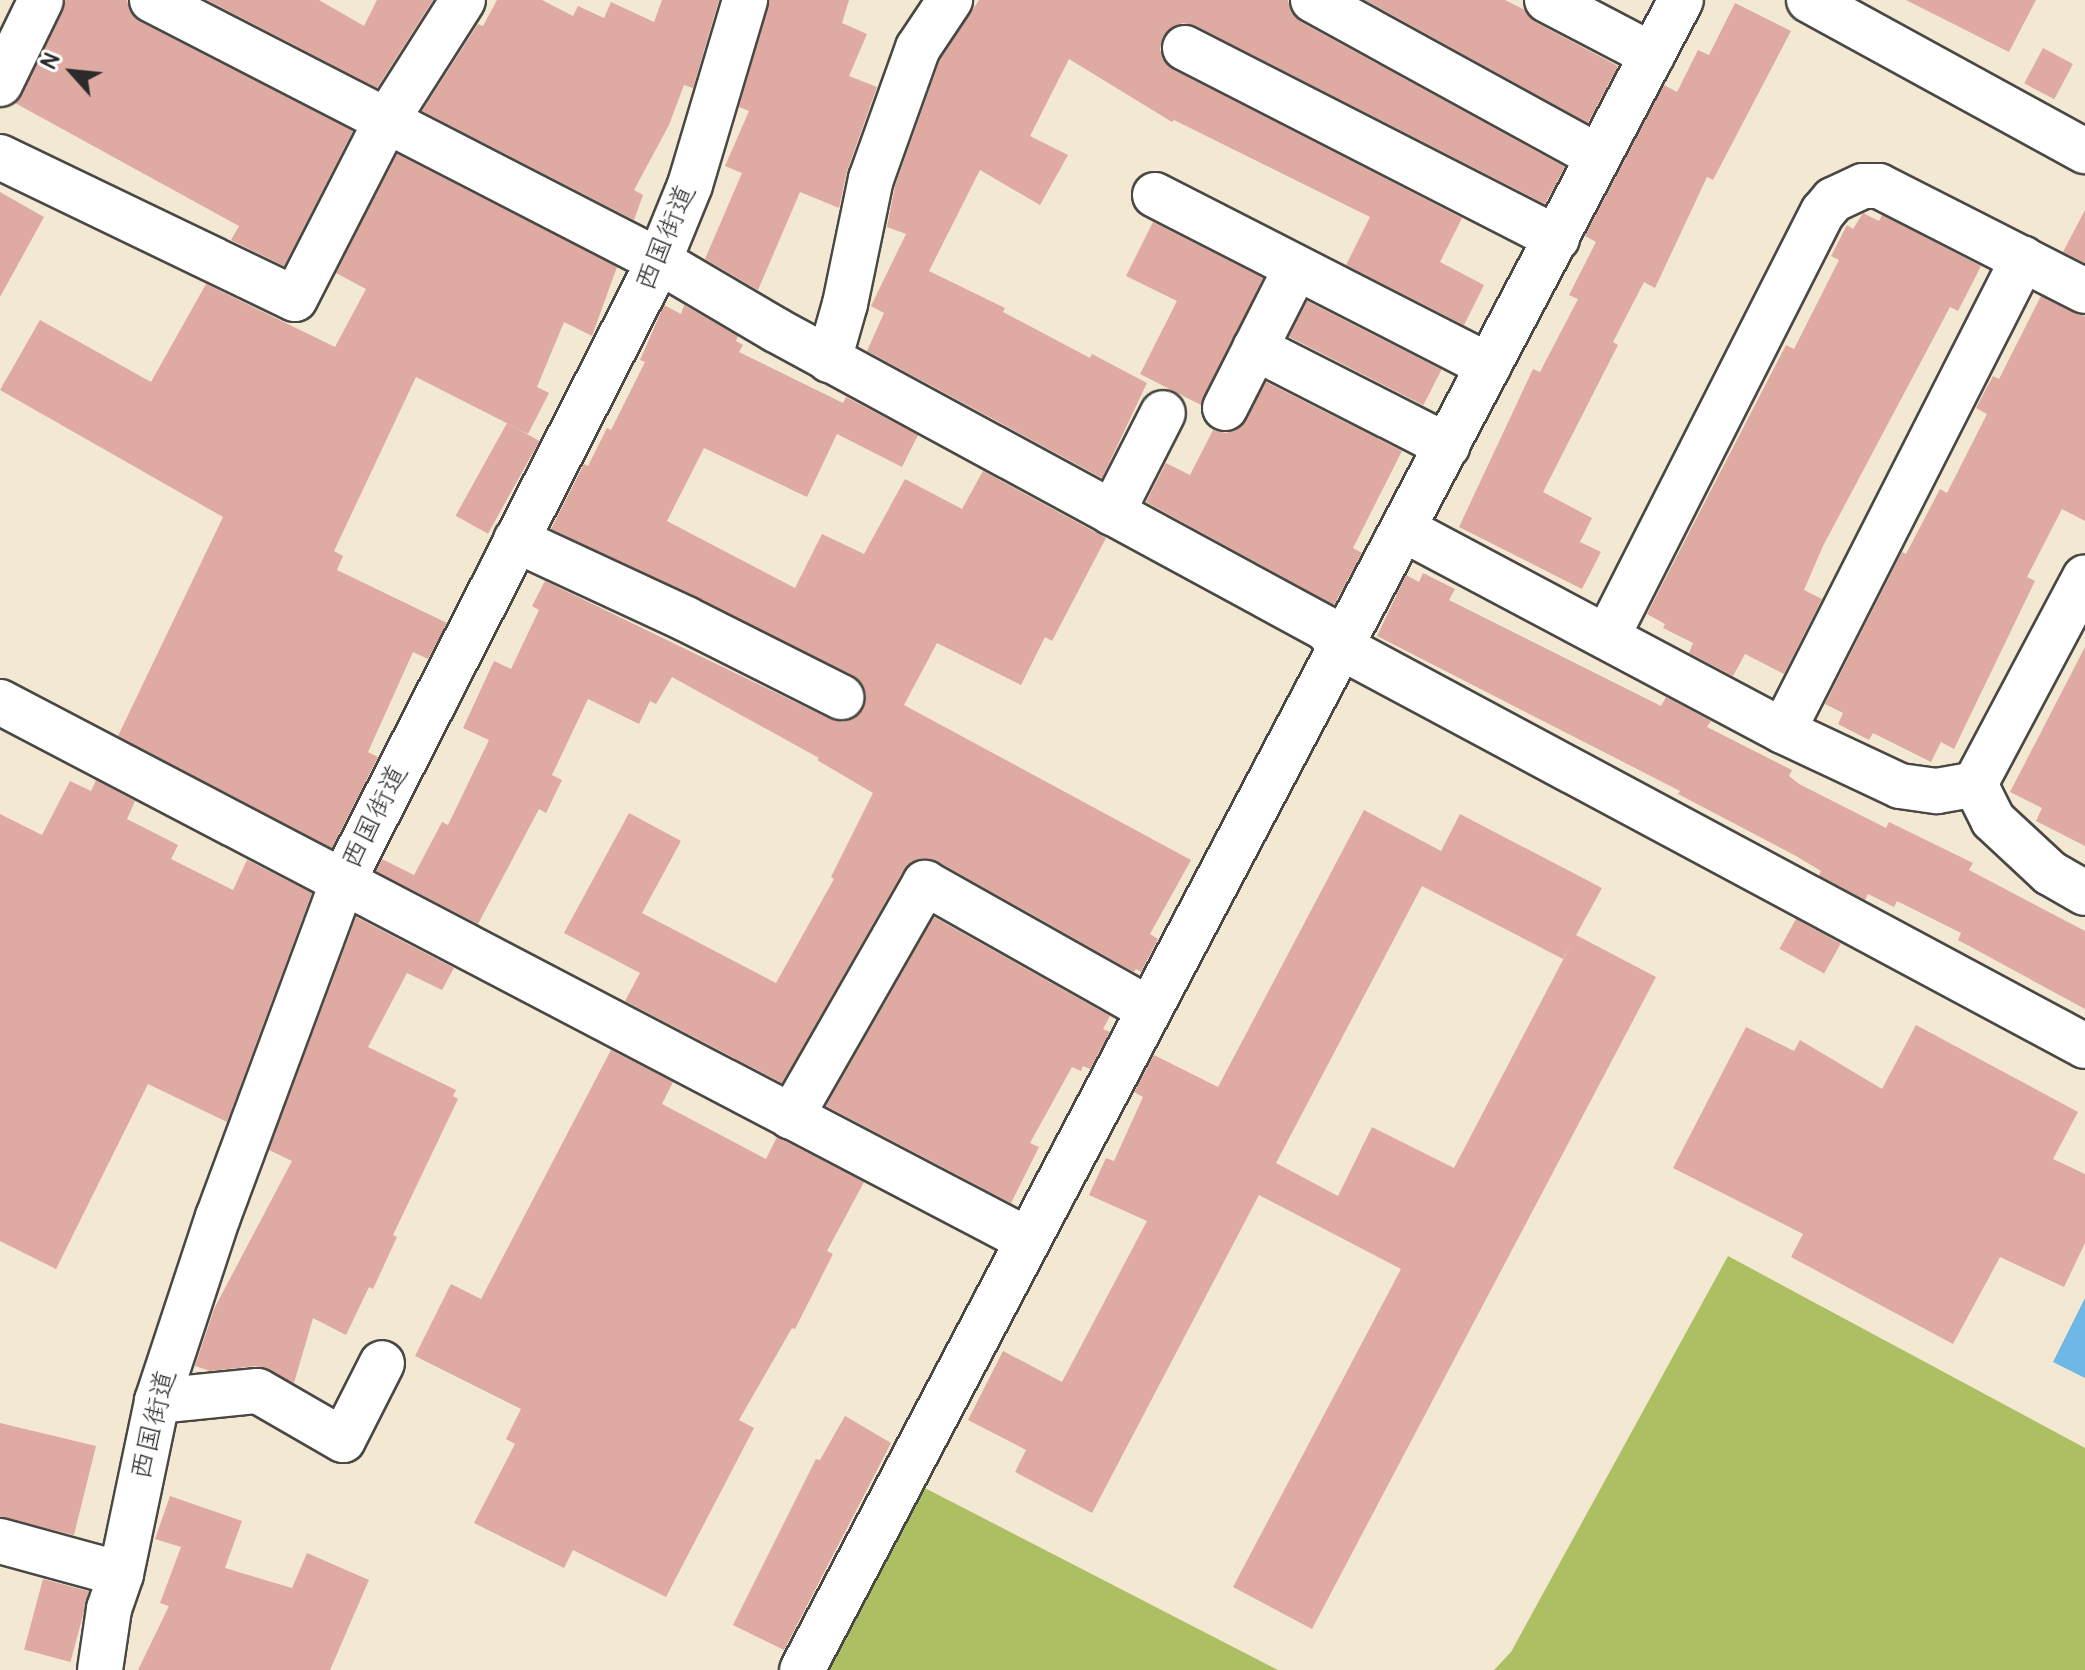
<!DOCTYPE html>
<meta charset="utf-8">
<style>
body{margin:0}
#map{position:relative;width:2085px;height:1670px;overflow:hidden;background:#f3e9d3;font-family:Pangolin,"Klee One",sans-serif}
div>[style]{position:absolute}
.green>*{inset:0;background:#acbf62}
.water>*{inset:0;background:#6eb6e6}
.building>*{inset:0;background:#deaaa1;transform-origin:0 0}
.roads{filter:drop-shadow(2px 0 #494844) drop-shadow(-2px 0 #494844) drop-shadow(0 2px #494844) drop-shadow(0 -2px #494844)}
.minor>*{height:44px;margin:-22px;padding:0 22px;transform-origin:22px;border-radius:22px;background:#fff}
span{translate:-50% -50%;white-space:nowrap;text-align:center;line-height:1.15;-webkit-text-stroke:6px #fff;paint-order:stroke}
.street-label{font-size:28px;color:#2b2b2b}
.north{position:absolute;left:32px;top:32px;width:80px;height:80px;-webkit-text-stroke:6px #fff;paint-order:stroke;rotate:297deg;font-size:22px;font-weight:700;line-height:32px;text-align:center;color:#2b2b2b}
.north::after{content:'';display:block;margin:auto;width:28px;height:36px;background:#2b2b2b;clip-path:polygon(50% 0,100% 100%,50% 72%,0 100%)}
</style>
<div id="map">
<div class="green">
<div style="clip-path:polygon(1728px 1256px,2085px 1448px,2085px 1670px,1494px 1670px,1511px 1652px)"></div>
<div style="clip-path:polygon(921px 1486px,1278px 1670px,825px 1670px)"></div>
</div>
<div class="water">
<div style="clip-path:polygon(2085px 1298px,2085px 1378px,2053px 1362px)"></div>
</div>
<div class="building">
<div style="clip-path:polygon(66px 0,127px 0,131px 13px,141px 22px,353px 131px,284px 266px,231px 240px,239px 226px,15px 103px)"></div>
<div style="clip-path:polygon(207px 0,319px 0,364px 26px,377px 0,433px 0,377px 88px)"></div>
<div style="clip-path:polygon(497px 0,542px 0,573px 16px,578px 6px,604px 18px,611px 2px,654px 22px,662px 0,719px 0,693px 88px,684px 85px,669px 125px,634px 190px,643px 195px,634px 220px,422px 111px,478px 24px,483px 26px)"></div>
<div style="clip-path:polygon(769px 0,849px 0,842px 23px,867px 34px,849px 76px,877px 87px,847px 171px,839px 208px,800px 192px,758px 290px,705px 259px,742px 173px,725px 166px,749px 111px,739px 107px)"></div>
<div style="clip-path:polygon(979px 0,1288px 0,1291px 12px,1301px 22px,1565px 167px,1545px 204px,1196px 26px,1183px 23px,1171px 28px,1163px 36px,1160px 50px,1165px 62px,1174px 70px,1462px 218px,1440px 262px,1484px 285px,1464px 325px,1346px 265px,1370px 217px,1174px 120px,1172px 122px,1069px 59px,1030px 136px,1068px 155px,1040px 205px,980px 170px,929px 271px,1005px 308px,1003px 312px,1090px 358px,1092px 354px,1147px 383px,1102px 478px,867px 351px,884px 313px,871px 306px,906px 234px,887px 227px,895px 186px,940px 59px)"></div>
<div style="clip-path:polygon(1365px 0,1505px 0,1525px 10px,1535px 22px,1618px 66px,1588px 123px)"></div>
<div style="clip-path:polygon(1906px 0,2036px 0,2009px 52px)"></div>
<div style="clip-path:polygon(1735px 3px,1791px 31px,1713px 180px,1707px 177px,1655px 288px,1644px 282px,1613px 342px,1618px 345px,1543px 492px,1592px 518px,1580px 542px,1601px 552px,1582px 589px,1459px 527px,1533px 369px,1540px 372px,1578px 299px,1569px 295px,1596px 242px,1585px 236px,1664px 85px,1677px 92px,1698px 50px,1709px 55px)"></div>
<div style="left:2043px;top:48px;width:34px;height:40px;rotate:28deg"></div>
<div style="clip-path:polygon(397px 154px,617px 267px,592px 336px,564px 322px,537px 387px,549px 393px,528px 434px,416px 377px,334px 551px,343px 556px,337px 570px,447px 623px,428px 659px,413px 652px,368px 752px,378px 757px,332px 848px,118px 736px,223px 517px,0 390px,40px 320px,151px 382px,206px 284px,335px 347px,366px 289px,336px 273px)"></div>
<div style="clip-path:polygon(0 192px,44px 217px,0 297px)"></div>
<div style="clip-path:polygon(2085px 210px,2085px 263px,2063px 252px)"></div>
<div style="clip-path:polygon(1863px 213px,1879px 221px,1882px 215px,1981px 266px,1958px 311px,1950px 307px,1823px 546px,1804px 590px,1822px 599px,1784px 674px,1745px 654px,1733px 676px,1689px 653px,1693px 643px,1663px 628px,1665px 624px,1647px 614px,1786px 345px,1794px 349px,1839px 260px,1831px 256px,1847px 225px,1853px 229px)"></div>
<div style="clip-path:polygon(1153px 222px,1263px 278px,1201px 405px,1140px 374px,1177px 301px,1126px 276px)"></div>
<div style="clip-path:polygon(2041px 296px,2085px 316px,2085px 521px,2062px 509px,2027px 577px,2035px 581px,1954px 749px,1941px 742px,1931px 762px,1873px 733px,1869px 740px,1838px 724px,1843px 713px,1825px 704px,1902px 552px,1906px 554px,1940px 489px,1947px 493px,1987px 414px,1976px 408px,1993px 376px,1999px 379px)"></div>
<div style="left:1307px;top:301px;width:151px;height:40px;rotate:27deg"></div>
<div style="clip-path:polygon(664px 305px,681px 314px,684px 305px,738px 336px,736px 341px,743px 345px,739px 352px,843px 403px,846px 397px,918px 435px,902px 467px,837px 434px,807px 497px,704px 448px,667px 521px,726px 552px,795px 588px,822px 534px,864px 554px,905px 479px,962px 509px,983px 471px,1106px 538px,1052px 641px,1045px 637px,1021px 685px,937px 643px,904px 705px,1191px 860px,1150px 934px,1158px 939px,1141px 972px,1136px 969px,1134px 972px,937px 861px,924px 858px,912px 862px,903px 871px,782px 1083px,625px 1001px,640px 973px,564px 933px,629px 813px,681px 841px,642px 913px,776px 983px,834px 879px,831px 877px,873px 793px,817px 760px,819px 758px,672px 677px,656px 704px,650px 701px,639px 724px,588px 699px,552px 775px,562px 780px,546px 813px,539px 809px,478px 924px,376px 871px,382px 859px,414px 875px,442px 822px,448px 825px,489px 740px,463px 728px,494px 661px,511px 669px,539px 610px,532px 606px,545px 581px,830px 719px,843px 722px,854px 718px,863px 709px,866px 695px,861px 683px,852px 675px,551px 529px,584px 464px,588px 466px,607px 428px,611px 430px,645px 362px,640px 360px)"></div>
<div style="clip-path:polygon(1266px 382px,1402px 451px,1353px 548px,1362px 553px,1334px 605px,1146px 502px,1166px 463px,1190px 475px,1213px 430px,1226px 433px,1239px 428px)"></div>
<div style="left:507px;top:423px;width:37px;height:106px;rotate:29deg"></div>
<div style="clip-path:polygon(1423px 573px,1455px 589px,1449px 600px,1661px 706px,1666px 697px,1711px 721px,1707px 727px,1792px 770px,1789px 776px,1799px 784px,1886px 828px,1889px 822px,1973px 863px,1969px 870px,2085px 931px,2085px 1009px,1958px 940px,1961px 933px,1897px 901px,1894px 907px,1868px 894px,1865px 900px,1819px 875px,1821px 871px,1796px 856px,1678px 794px,1680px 791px,1377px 636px,1406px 575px,1419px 582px)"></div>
<div style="clip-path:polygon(2085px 647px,2085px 846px,2036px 821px,2042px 808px,2010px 792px)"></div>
<div style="clip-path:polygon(96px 780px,135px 801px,127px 819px,178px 845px,171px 859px,233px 890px,247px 860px,312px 893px,227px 1122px,148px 1084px,56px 1269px,0 1241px,0 814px,42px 835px,70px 781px,91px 791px)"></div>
<div style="clip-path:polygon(1364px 810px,1441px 851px,1460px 814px,1602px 888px,1563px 959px,1422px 886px,1276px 1163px,1338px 1196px,1372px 1127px,1454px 1168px,1576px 935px,1656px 977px,1312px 1629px,1233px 1587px,1401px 1269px,1259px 1195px,1092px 1513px,1015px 1472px,1026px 1450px,968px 1420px,1003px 1351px,1062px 1382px,1147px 1221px,1089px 1195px,1106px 1158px,1114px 1161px,1143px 1097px,1134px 1092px,1154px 1055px,1218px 1087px)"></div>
<div style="clip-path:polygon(356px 917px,454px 968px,442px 990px,407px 973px,368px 1047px,456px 1090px,453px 1096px,458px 1099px,393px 1235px,397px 1237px,373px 1289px,369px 1287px,346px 1335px,313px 1318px,294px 1383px,256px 1366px,210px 1371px,195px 1366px,214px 1309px,292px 1161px,269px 1150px)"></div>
<div style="clip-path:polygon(934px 917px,1110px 1016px,1103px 1029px,1110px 1032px,1090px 1069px,1083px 1066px,1081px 1071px,1072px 1067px,1030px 1143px,1039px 1147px,1011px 1203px,826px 1106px)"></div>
<div style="left:1796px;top:919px;width:51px;height:34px;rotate:29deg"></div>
<div style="clip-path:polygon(1916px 1025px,2078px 1112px,2053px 1159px,2085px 1174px,2085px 1243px,2064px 1287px,2000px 1257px,1953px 1344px,1791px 1257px,1803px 1234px,1673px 1168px,1746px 1027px,1794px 1051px,1800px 1040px,1882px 1089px)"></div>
<div style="clip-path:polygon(611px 1050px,673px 1082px,662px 1104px,766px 1159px,777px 1137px,864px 1182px,827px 1251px,833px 1254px,795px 1329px,792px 1328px,739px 1420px,754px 1428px,666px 1597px,573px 1550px,564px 1568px,474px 1523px,515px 1444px,506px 1439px,521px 1409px,415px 1356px,451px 1284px,481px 1299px)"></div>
<div style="clip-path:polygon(845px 1416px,891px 1443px,784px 1650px,733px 1625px,816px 1459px,820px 1460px)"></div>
<div style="clip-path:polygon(0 1423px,96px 1446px,74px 1535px,0 1517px)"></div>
<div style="clip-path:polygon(170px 1496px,242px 1521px,225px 1568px,292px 1588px,307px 1553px,369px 1580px,330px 1670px,138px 1670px,169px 1606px,160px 1603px,181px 1547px,155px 1539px)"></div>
<div style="left:43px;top:1579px;width:48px;height:73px;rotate:15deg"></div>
</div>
<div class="roads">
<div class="minor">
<div style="left:152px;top:0;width:570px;rotate:27.24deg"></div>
<div style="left:659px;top:261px;width:136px;rotate:30.5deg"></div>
<div style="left:776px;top:330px;width:627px;rotate:28.49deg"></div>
<div style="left:1327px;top:629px;width:21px;rotate:55deg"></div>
<div style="left:1339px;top:646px;width:846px;rotate:28.2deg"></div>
<div style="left:1313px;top:0;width:325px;rotate:28.8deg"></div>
<div style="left:1547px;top:0;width:119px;rotate:27.6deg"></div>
<div style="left:1809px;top:0;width:315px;rotate:28.7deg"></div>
<div style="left:1185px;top:48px;width:418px;rotate:27.1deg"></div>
<div style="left:0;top:84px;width:93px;rotate:-64deg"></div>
<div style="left:0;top:157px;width:327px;rotate:25.7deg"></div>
<div style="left:295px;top:299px;width:200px;rotate:-62.9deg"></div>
<div style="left:386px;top:121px;width:143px;rotate:-57.5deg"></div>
<div style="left:1155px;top:195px;width:375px;rotate:27.1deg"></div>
<div style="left:1255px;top:348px;width:216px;rotate:27deg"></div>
<div style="left:829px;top:360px;width:58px;rotate:-74.1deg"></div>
<div style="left:845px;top:304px;width:128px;rotate:-78.3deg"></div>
<div style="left:871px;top:179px;width:139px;rotate:-70.3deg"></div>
<div style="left:918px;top:48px;width:58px;rotate:-56.3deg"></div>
<div style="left:1225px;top:408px;width:157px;rotate:-63.1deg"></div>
<div style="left:1112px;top:513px;width:112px;rotate:-63deg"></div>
<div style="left:1403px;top:529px;width:430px;rotate:28deg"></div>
<div style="left:1783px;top:731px;width:129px;rotate:25.2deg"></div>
<div style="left:1900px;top:786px;width:37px;rotate:8deg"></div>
<div style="left:1937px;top:791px;width:39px;rotate:-10deg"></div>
<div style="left:1975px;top:784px;width:40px;rotate:63.4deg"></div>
<div style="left:1993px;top:820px;width:78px;rotate:42.9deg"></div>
<div style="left:2050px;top:873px;width:40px;rotate:29.7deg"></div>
<div style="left:516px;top:540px;width:187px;rotate:24.9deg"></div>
<div style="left:686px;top:619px;width:174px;rotate:26.7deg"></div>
<div style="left:1607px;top:637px;width:477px;rotate:-63.1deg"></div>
<div style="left:1823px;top:212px;width:16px;rotate:-50deg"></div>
<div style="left:1833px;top:200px;width:33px;rotate:-25deg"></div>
<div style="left:1863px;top:186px;width:16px"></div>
<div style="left:1879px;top:186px;width:231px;rotate:27deg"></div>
<div style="left:0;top:702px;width:1160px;rotate:27.63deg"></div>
<div style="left:1783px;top:731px;width:530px;rotate:-63.05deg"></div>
<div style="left:1975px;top:784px;width:234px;rotate:-62deg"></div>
<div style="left:791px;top:1117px;width:270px;rotate:-60.2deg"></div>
<div style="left:925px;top:883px;width:257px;rotate:29.4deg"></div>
<div style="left:157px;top:1401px;width:101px;rotate:-5.7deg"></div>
<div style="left:258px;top:1391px;width:98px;rotate:30deg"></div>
<div style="left:343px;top:1440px;width:86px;rotate:-63.1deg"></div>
<div style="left:0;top:1541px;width:125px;rotate:15.3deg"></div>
<div style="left:100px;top:1670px;width:62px;rotate:-81.6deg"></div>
<div style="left:109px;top:1609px;width:37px;rotate:-71deg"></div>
<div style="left:121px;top:1574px;width:177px;rotate:-78.2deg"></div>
<div style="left:157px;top:1401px;width:194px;rotate:-71.7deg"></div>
<div style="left:218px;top:1217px;width:356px;rotate:-69.6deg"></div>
<div style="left:342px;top:883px;width:698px;rotate:-62.99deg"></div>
<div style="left:659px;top:261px;width:82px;rotate:-67.8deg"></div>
<div style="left:690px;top:185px;width:193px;rotate:-73.4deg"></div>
<div style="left:802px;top:1670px;width:1887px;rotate:-62.24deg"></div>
</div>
</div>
<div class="street-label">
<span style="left:666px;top:238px;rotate:-67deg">西国街道</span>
<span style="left:375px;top:817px;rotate:-63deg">西国街道</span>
<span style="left:154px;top:1425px;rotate:-76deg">西国街道</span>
</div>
<div class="north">N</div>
</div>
